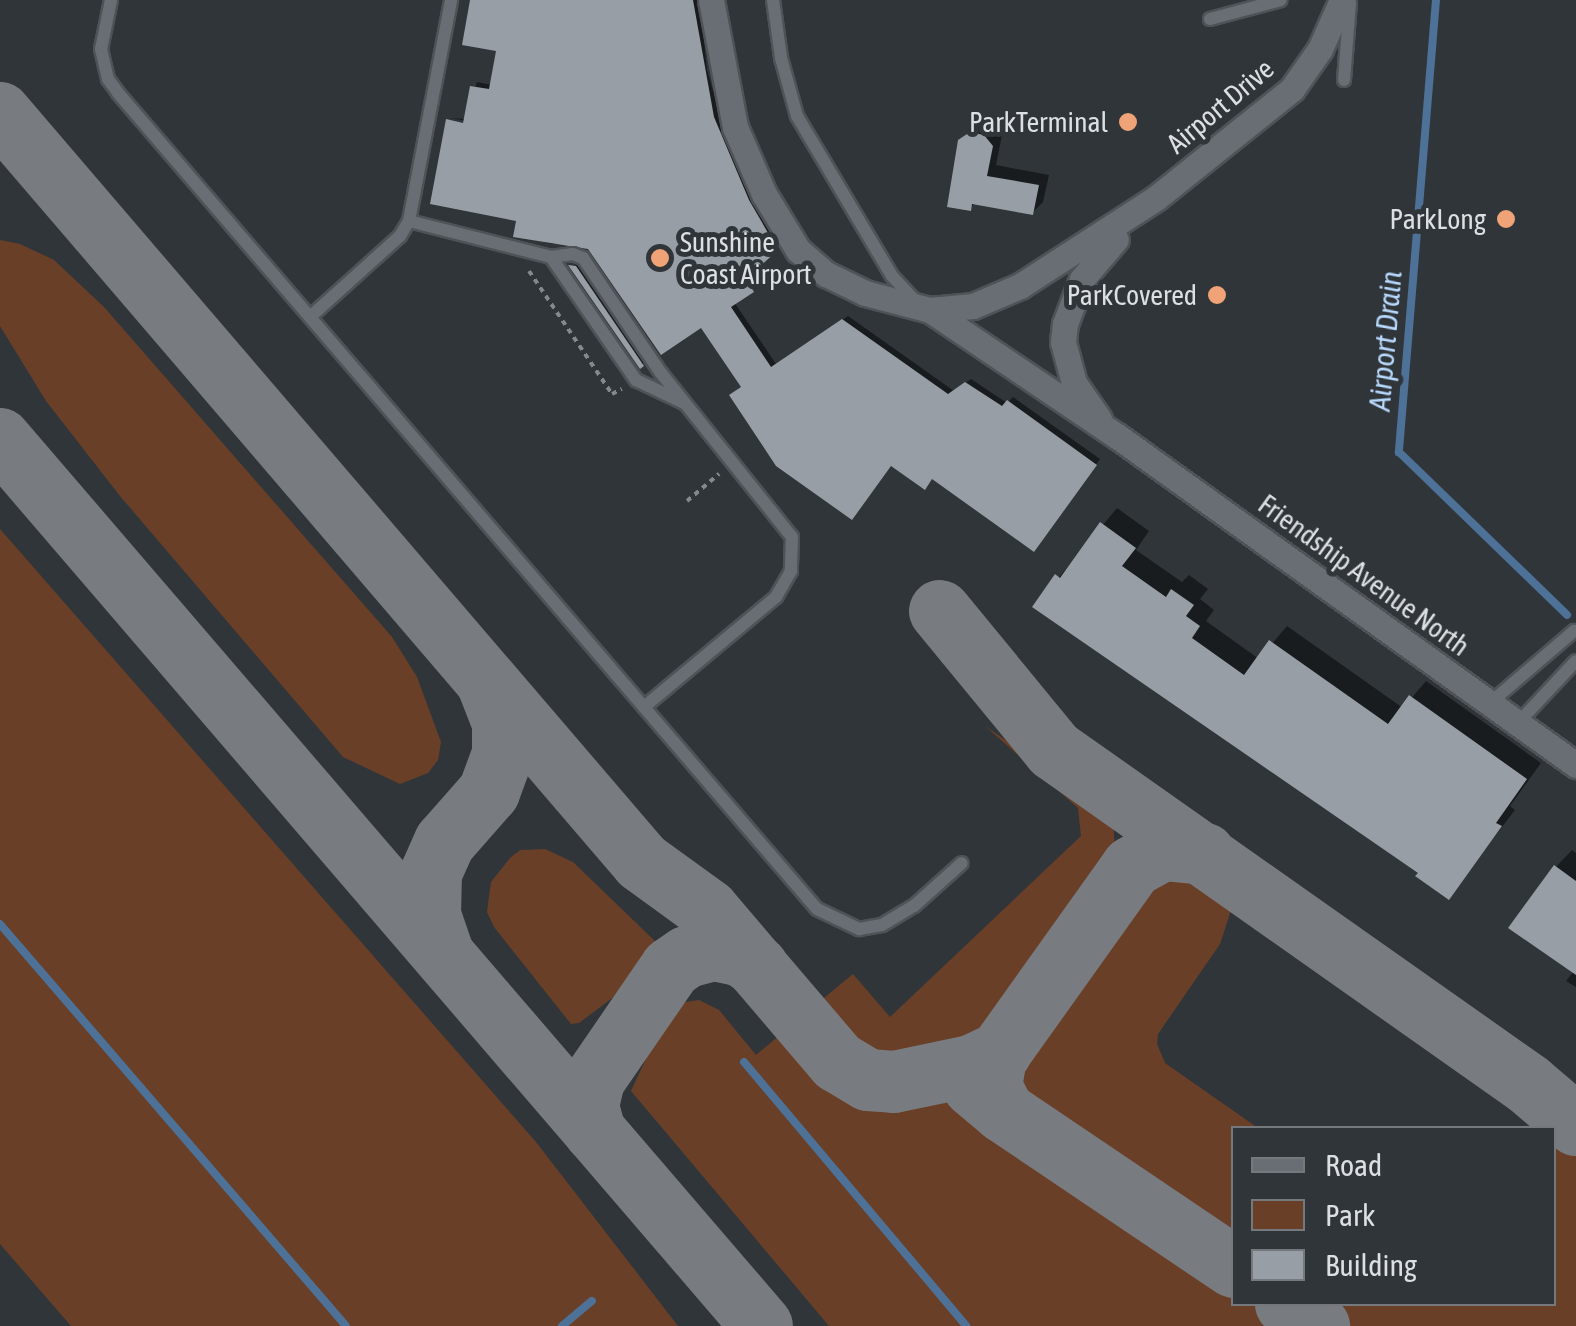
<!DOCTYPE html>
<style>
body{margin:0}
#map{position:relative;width:1576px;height:1326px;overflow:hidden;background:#30353a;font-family:"Asap Condensed",sans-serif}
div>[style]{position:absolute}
.green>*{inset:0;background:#694027}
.shadow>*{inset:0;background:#0007}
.stream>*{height:8px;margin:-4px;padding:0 4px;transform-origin:4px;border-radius:4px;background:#4d7197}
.taxiway>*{height:62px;margin:-31px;padding:0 31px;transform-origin:31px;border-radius:31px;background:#787c80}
.building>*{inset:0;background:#989ea5}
.path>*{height:4px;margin-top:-2px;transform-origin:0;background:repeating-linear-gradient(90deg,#85898d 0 5px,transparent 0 10px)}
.roads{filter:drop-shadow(2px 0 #4f5357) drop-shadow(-2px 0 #4f5357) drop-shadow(0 2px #4f5357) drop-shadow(0 -2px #4f5357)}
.service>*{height:12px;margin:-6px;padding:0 6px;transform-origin:6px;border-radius:6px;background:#696e75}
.minor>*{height:25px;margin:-12.5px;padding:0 12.5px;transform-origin:12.5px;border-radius:12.5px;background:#696e75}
.dots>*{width:28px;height:28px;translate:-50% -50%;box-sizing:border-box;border:5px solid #30353a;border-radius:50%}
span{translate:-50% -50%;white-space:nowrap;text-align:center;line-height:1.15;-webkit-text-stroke:10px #30353a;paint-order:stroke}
.street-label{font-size:28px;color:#dce0e3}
.poi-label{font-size:28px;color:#dce0e3}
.right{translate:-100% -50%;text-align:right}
.left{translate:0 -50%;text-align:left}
.water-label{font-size:30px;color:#b8d9fd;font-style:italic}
.legend{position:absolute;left:1231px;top:1126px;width:325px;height:180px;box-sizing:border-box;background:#30353a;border:2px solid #75797e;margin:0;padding:12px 18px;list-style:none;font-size:30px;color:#dce0e3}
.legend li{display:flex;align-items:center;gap:20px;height:50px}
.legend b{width:50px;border:2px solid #75797e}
</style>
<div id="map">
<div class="green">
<div style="clip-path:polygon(0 240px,20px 244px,54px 260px,104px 307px,392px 637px,417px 677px,441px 742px,438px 760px,428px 773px,400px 784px,343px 757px,120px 496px,46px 401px,0 326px)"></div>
<div style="clip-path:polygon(0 529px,536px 1142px,678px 1326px,71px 1326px,0 1244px)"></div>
<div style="clip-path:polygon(985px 726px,1105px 808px,1113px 819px,1115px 851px,998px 1026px,987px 1036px,977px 1043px,914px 1057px,875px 1056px,859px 1047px,818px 1003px,853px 974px,890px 1017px,1081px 836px,1078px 808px)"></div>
<div style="clip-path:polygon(545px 849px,573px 862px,658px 944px,615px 996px,579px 1023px,571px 1024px,494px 927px,487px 912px,491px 882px,510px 858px,520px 850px)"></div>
<div style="clip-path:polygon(1166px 869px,1195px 870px,1235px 898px,1220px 944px,1158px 1034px,1157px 1044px,1165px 1063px,1258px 1128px,1234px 1128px,1233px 1249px,1031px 1109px,1016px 1084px,1016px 1068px,1143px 885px)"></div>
<div style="clip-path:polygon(699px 1000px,719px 1010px,756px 1055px,787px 1029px,821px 1069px,856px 1097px,897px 1101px,951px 1090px,1233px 1285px,1234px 1304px,1260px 1304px,1293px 1326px,829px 1326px,631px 1091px,667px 1014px,679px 1003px)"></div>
<div style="clip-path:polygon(1554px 1131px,1576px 1152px,1576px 1326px,1345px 1326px,1313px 1304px,1554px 1304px)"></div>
</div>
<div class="shadow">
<div style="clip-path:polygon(473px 0,700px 0,707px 70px,729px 144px,781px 243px,749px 273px,757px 285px,734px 302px,776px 364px,848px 316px,954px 391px,971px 379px,1007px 403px,1013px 397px,1100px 459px,1038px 544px,933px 477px,891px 463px,743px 386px,702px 324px,592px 250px,576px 242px,552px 244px,516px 235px,519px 219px,476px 123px,451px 118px,466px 119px,477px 82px,492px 85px,499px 49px)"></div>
<div style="clip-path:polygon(983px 123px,995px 125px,1002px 135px,996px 165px,1049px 175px,1043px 202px,1032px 213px,976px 202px,970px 208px,960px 141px)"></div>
<div style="clip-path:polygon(574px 263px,580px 264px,646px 361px,641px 365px)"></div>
<div style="clip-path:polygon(1117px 508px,1149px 531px,1136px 550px,1182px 582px,1189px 575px,1208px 589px,1200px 599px,1214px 610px,1206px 621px,1259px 659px,1287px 626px,1403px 708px,1426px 681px,1541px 763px,1510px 806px,1515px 810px,1448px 897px,1421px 872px,1035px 606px)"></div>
<div style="clip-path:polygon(1572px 850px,1576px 853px,1576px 987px,1566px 981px,1574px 971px,1556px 867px)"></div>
</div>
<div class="stream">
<div style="left:1436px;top:0;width:454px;rotate:94.7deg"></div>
<div style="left:1399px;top:452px;width:234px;rotate:44.1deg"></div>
<div style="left:0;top:924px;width:530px;rotate:49.28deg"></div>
<div style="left:744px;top:1062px;width:345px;rotate:49.9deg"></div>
<div style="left:562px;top:1326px;width:39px;rotate:-40deg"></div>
</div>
<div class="taxiway">
<div style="left:0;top:113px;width:986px;rotate:49.4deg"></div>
<div style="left:642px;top:862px;width:82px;rotate:36deg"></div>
<div style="left:708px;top:910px;width:200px;rotate:49.5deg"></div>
<div style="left:838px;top:1062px;width:35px;rotate:31deg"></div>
<div style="left:868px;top:1080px;width:26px;rotate:4deg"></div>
<div style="left:894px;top:1082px;width:79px;rotate:-11.7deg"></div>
<div style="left:971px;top:1066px;width:33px;rotate:-25deg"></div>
<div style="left:0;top:439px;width:1169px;rotate:49.33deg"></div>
<div style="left:940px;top:611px;width:180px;rotate:50.6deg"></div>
<div style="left:1054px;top:750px;width:580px;rotate:35.17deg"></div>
<div style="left:1528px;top:1084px;width:63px;rotate:40.5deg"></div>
<div style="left:443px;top:953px;width:39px;rotate:-109deg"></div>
<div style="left:430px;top:916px;width:43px;rotate:-88.7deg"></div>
<div style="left:431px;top:873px;width:34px;rotate:-66deg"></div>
<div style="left:445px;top:842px;width:67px;rotate:-48.7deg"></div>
<div style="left:489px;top:792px;width:40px;rotate:-69.8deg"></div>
<div style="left:503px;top:754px;width:31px;rotate:-90deg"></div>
<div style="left:503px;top:723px;width:44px;rotate:-111.3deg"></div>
<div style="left:973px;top:1086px;width:40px;rotate:40deg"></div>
<div style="left:1004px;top:1112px;width:277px;rotate:34deg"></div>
<div style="left:1004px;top:1112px;width:29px;rotate:-117deg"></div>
<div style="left:991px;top:1086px;width:28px;rotate:-80deg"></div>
<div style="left:996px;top:1058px;width:234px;rotate:-54.5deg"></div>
<div style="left:1132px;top:867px;width:35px;rotate:-29deg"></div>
<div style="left:1163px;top:850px;width:42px;rotate:5.4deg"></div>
<div style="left:595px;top:1132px;width:27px;rotate:-105deg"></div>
<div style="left:588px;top:1106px;width:27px;rotate:-77deg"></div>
<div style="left:594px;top:1080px;width:136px;rotate:-55.5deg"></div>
<div style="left:671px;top:968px;width:19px;rotate:-35deg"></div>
<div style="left:687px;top:957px;width:28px;rotate:-15deg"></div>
<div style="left:714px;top:950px;width:29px;rotate:12deg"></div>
<div style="left:742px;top:956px;width:19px;rotate:35deg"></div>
<div style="left:1286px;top:1304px;width:40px;rotate:34deg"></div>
</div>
<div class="building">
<div style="clip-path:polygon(470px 0,693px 0,714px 117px,749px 200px,778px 250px,746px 279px,754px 292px,731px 307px,771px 367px,842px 319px,948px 394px,965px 382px,1002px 406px,1007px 400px,1097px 465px,1034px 552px,932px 479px,925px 490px,891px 466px,852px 520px,776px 466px,729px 395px,741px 387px,701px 328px,661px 355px,588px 249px,513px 237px,516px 221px,430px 204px,446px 119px,463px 123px,470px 86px,489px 89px,496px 51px,462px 45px)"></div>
<div style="clip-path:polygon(970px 132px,984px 135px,993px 146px,987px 176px,1039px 185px,1033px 215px,972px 204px,971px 211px,947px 207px,958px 140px)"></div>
<div style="clip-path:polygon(568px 265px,576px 266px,644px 366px,640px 369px)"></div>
<div style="clip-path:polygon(1100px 522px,1136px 548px,1122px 566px,1166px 597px,1171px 589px,1194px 605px,1186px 616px,1200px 626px,1192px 638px,1244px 675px,1269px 640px,1388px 724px,1409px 695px,1527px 779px,1496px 823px,1502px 826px,1449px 900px,1415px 876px,1418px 873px,1032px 607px,1055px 574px,1060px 578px)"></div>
<div style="clip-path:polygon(1554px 865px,1576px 881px,1576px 975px,1508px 928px)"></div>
</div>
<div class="path">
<div style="left:529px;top:271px;width:148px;rotate:56deg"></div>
<div style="left:612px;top:394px;width:11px;rotate:-27deg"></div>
<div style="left:687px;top:501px;width:42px;rotate:-40.2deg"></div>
</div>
<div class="roads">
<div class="service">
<div style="left:111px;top:0;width:50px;rotate:101.5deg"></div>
<div style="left:101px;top:49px;width:31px;rotate:77deg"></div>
<div style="left:108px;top:79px;width:17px;rotate:54deg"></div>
<div style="left:118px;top:93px;width:1074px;rotate:49.42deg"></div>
<div style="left:817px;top:909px;width:47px;rotate:25.5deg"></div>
<div style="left:859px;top:929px;width:23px;rotate:-10deg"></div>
<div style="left:882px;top:925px;width:37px;rotate:-31deg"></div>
<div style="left:914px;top:906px;width:64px;rotate:-41.9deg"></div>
<div style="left:773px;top:0;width:59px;rotate:82.1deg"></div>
<div style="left:781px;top:58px;width:60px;rotate:74.6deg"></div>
<div style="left:797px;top:116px;width:186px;rotate:59.3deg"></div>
<div style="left:892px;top:276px;width:34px;rotate:47deg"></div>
<div style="left:1210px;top:19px;width:73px;rotate:-15deg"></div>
<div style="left:1344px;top:80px;width:78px;rotate:-85.6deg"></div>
<div style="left:409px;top:221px;width:146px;rotate:14.2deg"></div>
<div style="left:551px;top:257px;width:22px;rotate:-8deg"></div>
<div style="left:573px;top:254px;width:11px;rotate:22deg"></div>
<div style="left:583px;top:258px;width:139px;rotate:55.9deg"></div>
<div style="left:661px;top:373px;width:210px;rotate:51.4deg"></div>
<div style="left:792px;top:537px;width:34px;rotate:92deg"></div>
<div style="left:791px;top:571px;width:30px;rotate:120deg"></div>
<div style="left:776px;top:597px;width:172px;rotate:140.2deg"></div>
<div style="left:551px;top:257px;width:150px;rotate:55.4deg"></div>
<div style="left:636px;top:380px;width:53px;rotate:25.6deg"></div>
<div style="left:310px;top:317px;width:121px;rotate:-42deg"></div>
<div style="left:400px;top:236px;width:17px;rotate:-59deg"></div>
<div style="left:409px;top:221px;width:225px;rotate:-79.2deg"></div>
<div style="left:1490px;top:703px;width:111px;rotate:-40.6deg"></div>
<div style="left:1518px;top:723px;width:85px;rotate:-46.9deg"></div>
</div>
<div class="minor">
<div style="left:711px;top:0;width:129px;rotate:79.3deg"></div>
<div style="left:735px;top:127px;width:73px;rotate:66.6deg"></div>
<div style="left:764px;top:194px;width:66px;rotate:58.7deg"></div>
<div style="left:798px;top:250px;width:37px;rotate:41deg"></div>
<div style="left:826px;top:274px;width:43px;rotate:26deg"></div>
<div style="left:865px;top:293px;width:67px;rotate:14.7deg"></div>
<div style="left:930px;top:310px;width:43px;rotate:-5.3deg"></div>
<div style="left:973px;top:306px;width:51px;rotate:-23.1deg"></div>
<div style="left:1020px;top:286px;width:162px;rotate:-32.9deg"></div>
<div style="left:1156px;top:198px;width:174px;rotate:-38.7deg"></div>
<div style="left:1292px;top:89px;width:49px;rotate:-55deg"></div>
<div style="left:1320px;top:49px;width:54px;rotate:-65.8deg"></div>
<div style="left:930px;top:310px;width:225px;rotate:34deg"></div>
<div style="left:1117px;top:436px;width:565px;rotate:35.63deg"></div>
<div style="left:1099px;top:419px;width:44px;rotate:-124.8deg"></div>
<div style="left:1074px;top:383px;width:42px;rotate:-105deg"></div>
<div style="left:1063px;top:342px;width:18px;rotate:-84deg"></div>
<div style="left:1065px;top:324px;width:48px;rotate:-69.3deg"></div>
<div style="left:1082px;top:279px;width:52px;rotate:-49.6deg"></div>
</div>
</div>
<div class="dots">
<div style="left:1128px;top:122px;background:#efa377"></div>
<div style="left:1506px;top:219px;background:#efa377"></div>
<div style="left:660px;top:258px;background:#efa377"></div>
<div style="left:1217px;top:295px;background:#efa377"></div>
</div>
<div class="street-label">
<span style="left:1220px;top:106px;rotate:-40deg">Airport Drive</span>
<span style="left:1364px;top:575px;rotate:36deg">Friendship Avenue North</span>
</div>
<div class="poi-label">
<span class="right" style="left:1108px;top:122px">ParkTerminal</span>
<span class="right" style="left:1486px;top:219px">ParkLong</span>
<span class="left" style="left:680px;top:258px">Sunshine<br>Coast Airport</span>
<span class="right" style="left:1197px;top:295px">ParkCovered</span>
</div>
<div class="water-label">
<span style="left:1385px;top:341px;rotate:-85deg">Airport Drain</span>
</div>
<ul class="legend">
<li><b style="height:12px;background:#696e75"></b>Road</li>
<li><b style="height:28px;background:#694027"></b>Park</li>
<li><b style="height:28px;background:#989ea5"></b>Building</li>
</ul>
</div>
